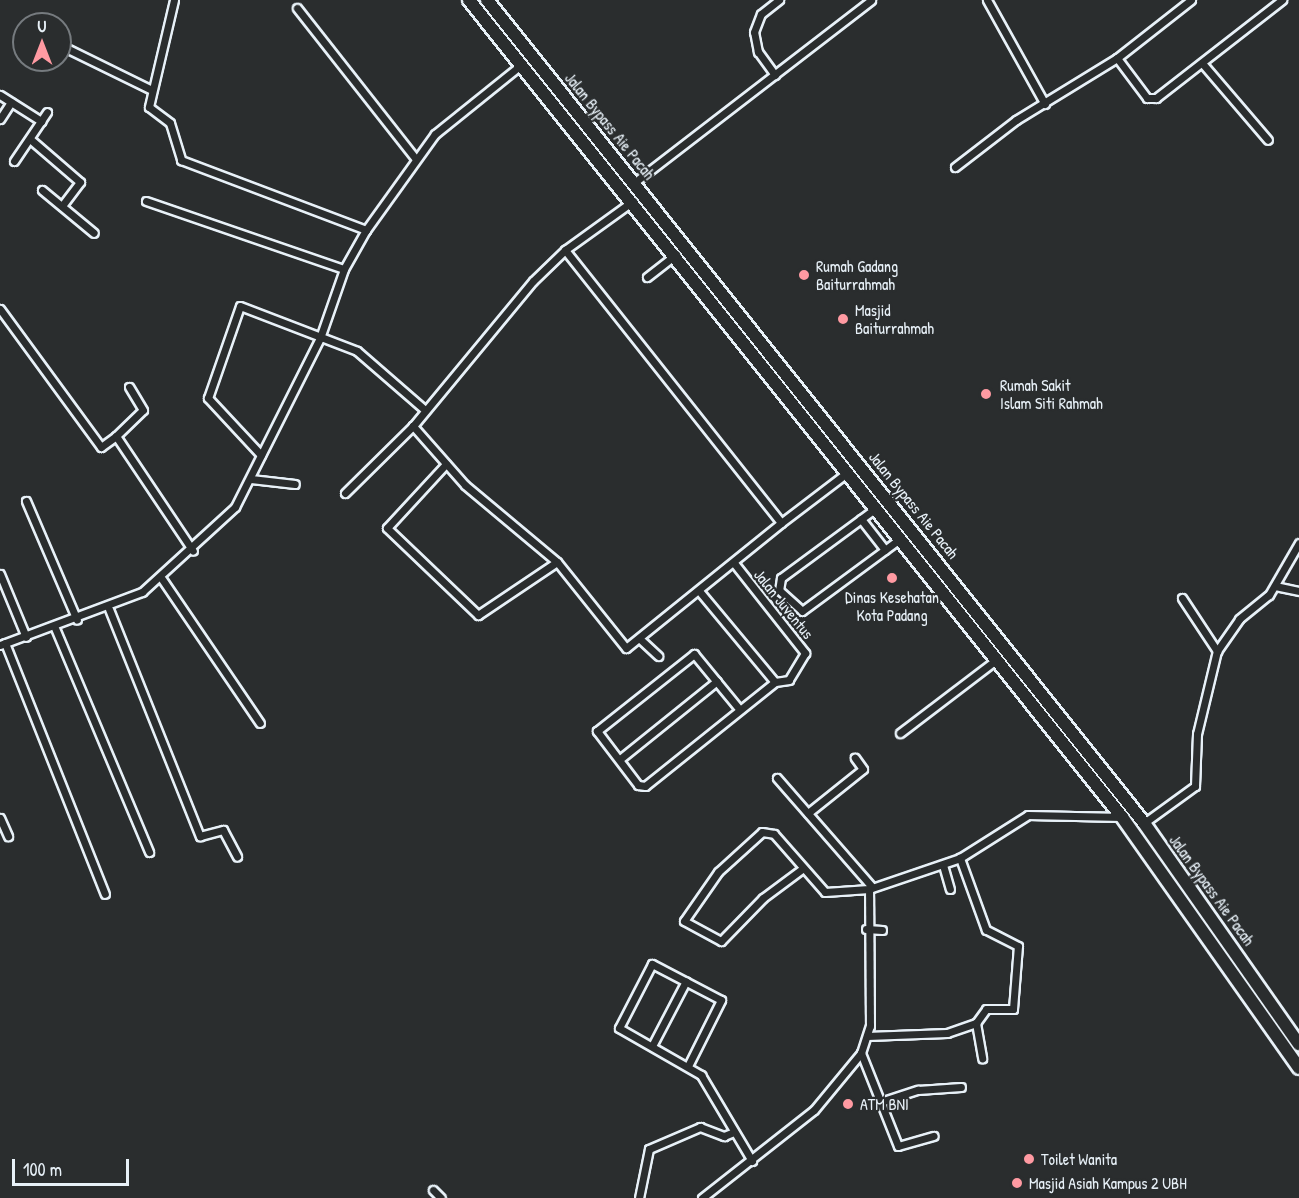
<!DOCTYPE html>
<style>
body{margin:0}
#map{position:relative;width:1299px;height:1198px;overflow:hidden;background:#2a2d2e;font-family:"Patrick Hand",sans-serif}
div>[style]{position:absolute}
.roads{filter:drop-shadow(2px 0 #e8f1f8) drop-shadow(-2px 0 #e8f1f8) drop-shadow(0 2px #e8f1f8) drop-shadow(0 -2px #e8f1f8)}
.street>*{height:7px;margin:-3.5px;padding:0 3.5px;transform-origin:3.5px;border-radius:3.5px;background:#2a2d2e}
.highway>*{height:12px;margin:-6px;padding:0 6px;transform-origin:6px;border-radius:6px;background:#2a2d2e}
.dots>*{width:16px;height:16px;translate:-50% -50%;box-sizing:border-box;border:3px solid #2a2d2e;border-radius:50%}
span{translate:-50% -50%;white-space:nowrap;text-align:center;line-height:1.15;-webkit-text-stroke:4.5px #2a2d2e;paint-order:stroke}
.street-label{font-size:16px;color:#e8f1f8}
.poi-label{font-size:16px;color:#e8f1f8}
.left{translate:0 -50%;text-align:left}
.north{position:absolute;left:12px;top:12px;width:60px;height:60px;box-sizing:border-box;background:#2a2d2e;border:2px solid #767b7f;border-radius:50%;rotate:0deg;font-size:16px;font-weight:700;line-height:24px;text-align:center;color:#e8f1f8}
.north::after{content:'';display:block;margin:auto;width:21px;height:27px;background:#ff9aa2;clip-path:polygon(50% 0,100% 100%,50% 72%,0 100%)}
.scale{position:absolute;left:12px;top:1159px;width:117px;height:27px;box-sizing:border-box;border:3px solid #e8f1f8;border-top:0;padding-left:8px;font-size:18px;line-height:21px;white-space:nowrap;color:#e8f1f8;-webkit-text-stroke:4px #2a2d2e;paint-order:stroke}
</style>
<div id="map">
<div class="roads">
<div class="street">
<div style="left:174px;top:0;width:110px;rotate:103.2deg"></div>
<div style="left:149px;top:107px;width:26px;rotate:37deg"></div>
<div style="left:170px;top:123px;width:39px;rotate:73deg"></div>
<div style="left:181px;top:160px;width:198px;rotate:20.7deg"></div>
<div style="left:987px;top:0;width:119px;rotate:60.9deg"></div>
<div style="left:297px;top:8px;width:191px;rotate:51.8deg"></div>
<div style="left:60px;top:45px;width:102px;rotate:26.1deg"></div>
<div style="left:1117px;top:58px;width:50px;rotate:53.1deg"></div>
<div style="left:1147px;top:98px;width:9px"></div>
<div style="left:1156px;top:98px;width:160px;rotate:-37.9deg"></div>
<div style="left:1202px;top:63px;width:101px;rotate:49.4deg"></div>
<div style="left:775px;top:75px;width:29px;rotate:-126deg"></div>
<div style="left:758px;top:52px;width:20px;rotate:-101deg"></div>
<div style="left:754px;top:32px;width:19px;rotate:-69deg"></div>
<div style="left:761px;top:14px;width:23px;rotate:-38deg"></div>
<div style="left:0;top:95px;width:49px;rotate:32.4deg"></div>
<div style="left:0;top:119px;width:20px;rotate:-57deg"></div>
<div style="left:30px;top:139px;width:66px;rotate:40.7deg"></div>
<div style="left:80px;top:182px;width:30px;rotate:127deg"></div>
<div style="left:14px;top:161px;width:59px;rotate:-56deg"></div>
<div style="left:955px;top:167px;width:77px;rotate:-37.6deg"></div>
<div style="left:1016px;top:120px;width:119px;rotate:-31.5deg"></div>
<div style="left:1117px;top:58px;width:94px;rotate:-38.1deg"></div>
<div style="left:635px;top:182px;width:298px;rotate:-37.6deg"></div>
<div style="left:42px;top:190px;width:67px;rotate:39.6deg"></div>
<div style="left:146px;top:201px;width:209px;rotate:19deg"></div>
<div style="left:565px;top:250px;width:348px;rotate:51.6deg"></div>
<div style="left:781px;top:523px;width:199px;rotate:141.1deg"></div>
<div style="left:626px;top:648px;width:110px;rotate:-128.7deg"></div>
<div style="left:557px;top:562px;width:120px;rotate:-140.1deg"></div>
<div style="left:465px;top:485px;width:79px;rotate:-131.4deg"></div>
<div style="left:413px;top:426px;width:188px;rotate:-50.4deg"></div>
<div style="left:533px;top:281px;width:45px;rotate:-44.1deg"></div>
<div style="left:565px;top:250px;width:84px;rotate:-35.8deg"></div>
<div style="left:647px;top:277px;width:37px;rotate:-38deg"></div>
<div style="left:0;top:309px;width:171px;rotate:53.8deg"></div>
<div style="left:101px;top:447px;width:19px;rotate:-36deg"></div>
<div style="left:116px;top:436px;width:138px;rotate:56.2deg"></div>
<div style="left:116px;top:436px;width:37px;rotate:-44deg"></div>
<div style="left:143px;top:410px;width:27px;rotate:-121deg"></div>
<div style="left:261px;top:455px;width:78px;rotate:-132.9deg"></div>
<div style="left:208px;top:398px;width:97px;rotate:-70.8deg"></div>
<div style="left:240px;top:306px;width:125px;rotate:21deg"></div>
<div style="left:357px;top:351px;width:89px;rotate:40.9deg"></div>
<div style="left:446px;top:464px;width:87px;rotate:132.7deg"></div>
<div style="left:387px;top:528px;width:126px;rotate:43.7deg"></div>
<div style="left:478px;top:615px;width:95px;rotate:-33.9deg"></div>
<div style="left:251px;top:479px;width:44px;rotate:6.5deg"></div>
<div style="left:345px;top:493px;width:95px;rotate:-44.6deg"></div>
<div style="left:26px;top:501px;width:129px;rotate:66.8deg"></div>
<div style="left:876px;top:508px;width:118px;rotate:143.6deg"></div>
<div style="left:781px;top:578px;width:12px;rotate:99deg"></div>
<div style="left:779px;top:590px;width:31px;rotate:42deg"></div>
<div style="left:802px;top:611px;width:123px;rotate:-36.4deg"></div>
<div style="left:861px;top:519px;width:39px;rotate:52deg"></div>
<div style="left:781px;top:523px;width:84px;rotate:-37.3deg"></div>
<div style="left:734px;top:563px;width:115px;rotate:51.7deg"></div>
<div style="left:805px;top:653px;width:31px;rotate:121deg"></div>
<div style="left:789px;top:680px;width:14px;rotate:172deg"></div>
<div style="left:0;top:574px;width:68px;rotate:67.6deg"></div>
<div style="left:162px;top:579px;width:174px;rotate:55.8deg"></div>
<div style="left:1275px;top:586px;width:25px;rotate:12deg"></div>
<div style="left:700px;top:592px;width:117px;rotate:50.2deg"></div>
<div style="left:775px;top:682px;width:166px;rotate:141.3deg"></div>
<div style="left:645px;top:786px;width:7px;rotate:-172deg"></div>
<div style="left:638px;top:785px;width:68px;rotate:-127.2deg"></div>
<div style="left:597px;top:731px;width:124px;rotate:-38.4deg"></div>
<div style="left:694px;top:654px;width:72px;rotate:50.6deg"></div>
<div style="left:1182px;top:598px;width:64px;rotate:56.6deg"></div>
<div style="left:109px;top:609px;width:245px;rotate:68.2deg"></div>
<div style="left:200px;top:836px;width:24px;rotate:-15deg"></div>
<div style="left:223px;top:830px;width:30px;rotate:62deg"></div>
<div style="left:55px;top:628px;width:243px;rotate:67.2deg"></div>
<div style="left:640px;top:639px;width:25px;rotate:43deg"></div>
<div style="left:5px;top:643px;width:270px;rotate:68.3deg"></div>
<div style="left:0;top:645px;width:152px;rotate:-20.5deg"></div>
<div style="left:142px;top:592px;width:126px;rotate:-42.4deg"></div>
<div style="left:235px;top:507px;width:189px;rotate:-63.3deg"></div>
<div style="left:320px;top:338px;width:73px;rotate:-70.8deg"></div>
<div style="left:344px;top:269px;width:45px;rotate:-60.6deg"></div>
<div style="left:366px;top:230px;width:118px;rotate:-54.3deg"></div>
<div style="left:435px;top:134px;width:112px;rotate:-38.8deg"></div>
<div style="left:900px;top:733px;width:122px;rotate:-37.3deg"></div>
<div style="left:620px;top:759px;width:124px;rotate:-38.8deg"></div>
<div style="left:777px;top:778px;width:145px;rotate:48.9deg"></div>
<div style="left:808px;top:813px;width:70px;rotate:-38.7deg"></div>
<div style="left:863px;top:769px;width:14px;rotate:-126deg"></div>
<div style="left:0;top:818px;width:20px;rotate:66deg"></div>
<div style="left:1144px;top:823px;width:63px;rotate:-36deg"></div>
<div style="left:1195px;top:786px;width:52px;rotate:-87.8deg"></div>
<div style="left:1197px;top:734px;width:85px;rotate:-76.5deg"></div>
<div style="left:1217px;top:651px;width:39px;rotate:-55deg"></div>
<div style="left:1239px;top:619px;width:38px;rotate:-39deg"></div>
<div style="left:1269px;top:595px;width:60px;rotate:-60deg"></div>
<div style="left:943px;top:865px;width:25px;rotate:74deg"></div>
<div style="left:802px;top:869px;width:49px;rotate:143.4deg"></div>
<div style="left:763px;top:898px;width:60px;rotate:134.3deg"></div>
<div style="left:721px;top:941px;width:42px;rotate:-151.6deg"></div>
<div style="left:684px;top:921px;width:60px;rotate:-55.2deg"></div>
<div style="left:718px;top:872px;width:59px;rotate:-42.3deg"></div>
<div style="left:762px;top:832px;width:12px;rotate:9deg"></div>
<div style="left:774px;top:834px;width:77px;rotate:48.7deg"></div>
<div style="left:825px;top:892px;width:44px;rotate:-3.9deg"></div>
<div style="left:866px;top:929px;width:16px;rotate:4deg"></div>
<div style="left:976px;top:1023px;width:36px;rotate:80deg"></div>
<div style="left:867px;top:1036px;width:80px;rotate:-2.1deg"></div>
<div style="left:947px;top:1033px;width:31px;rotate:-19deg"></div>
<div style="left:976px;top:1023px;width:17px;rotate:-54deg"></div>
<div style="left:986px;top:1009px;width:27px"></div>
<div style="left:1013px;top:1009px;width:63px;rotate:-85.5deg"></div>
<div style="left:1018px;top:946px;width:36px;rotate:-153deg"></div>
<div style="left:986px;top:930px;width:77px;rotate:-109.9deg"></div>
<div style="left:652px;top:1046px;width:73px;rotate:-62.4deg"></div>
<div style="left:861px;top:1053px;width:100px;rotate:68.3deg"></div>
<div style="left:898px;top:1146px;width:37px;rotate:-16deg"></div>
<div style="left:688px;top:1066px;width:74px;rotate:-63.4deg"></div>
<div style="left:721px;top:1000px;width:78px;rotate:-152.4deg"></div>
<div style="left:652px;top:964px;width:72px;rotate:117.3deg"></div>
<div style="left:619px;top:1028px;width:95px;rotate:29.8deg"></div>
<div style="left:701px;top:1075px;width:100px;rotate:59.3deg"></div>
<div style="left:880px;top:1102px;width:40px;rotate:-18deg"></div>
<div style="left:918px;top:1090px;width:43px;rotate:-4deg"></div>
<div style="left:433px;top:1190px;width:11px;rotate:45deg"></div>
<div style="left:639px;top:1198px;width:50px;rotate:-78.5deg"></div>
<div style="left:649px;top:1149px;width:56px;rotate:-23.3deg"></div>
<div style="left:700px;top:1127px;width:26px;rotate:21deg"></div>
<div style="left:724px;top:1136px;width:11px;rotate:-22deg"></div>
<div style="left:702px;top:1198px;width:142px;rotate:-38.2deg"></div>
<div style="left:814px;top:1110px;width:74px;rotate:-50.5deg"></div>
<div style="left:861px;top:1053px;width:28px;rotate:-72deg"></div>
<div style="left:870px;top:1026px;width:137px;rotate:-90.4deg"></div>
<div style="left:869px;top:889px;width:96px;rotate:-18.8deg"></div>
<div style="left:960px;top:858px;width:80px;rotate:-32.3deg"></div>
<div style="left:1028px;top:815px;width:94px;rotate:1.2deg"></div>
</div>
<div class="highway">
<div style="left:469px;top:0;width:1046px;rotate:51.37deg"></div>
<div style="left:1122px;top:817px;width:307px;rotate:54.8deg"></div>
<div style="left:487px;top:0;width:1053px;rotate:51.4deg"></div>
<div style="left:1144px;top:823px;width:270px;rotate:55deg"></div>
</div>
</div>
<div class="dots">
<div style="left:804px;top:275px;background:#ff9aa2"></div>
<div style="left:843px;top:319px;background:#ff9aa2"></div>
<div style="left:986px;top:394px;background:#ff9aa2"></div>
<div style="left:892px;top:578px;background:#ff9aa2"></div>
<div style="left:848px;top:1104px;background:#ff9aa2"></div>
<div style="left:1029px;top:1159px;background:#ff9aa2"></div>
<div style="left:1017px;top:1183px;background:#ff9aa2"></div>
</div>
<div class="street-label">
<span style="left:610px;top:126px;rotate:51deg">Jalan Bypass Aie Pacah</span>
<span style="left:914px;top:505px;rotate:51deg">Jalan Bypass Aie Pacah</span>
<span style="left:784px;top:604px;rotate:51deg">Jalan Juventus</span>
<span style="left:1212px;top:890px;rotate:54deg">Jalan Bypass Aie Pacah</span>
</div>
<div class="poi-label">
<span class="left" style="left:816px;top:275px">Rumah Gadang<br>Baiturrahmah</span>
<span class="left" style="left:855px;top:319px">Masjid<br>Baiturrahmah</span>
<span class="left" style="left:1000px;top:394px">Rumah Sakit<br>Islam Siti Rahmah</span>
<span style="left:892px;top:606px">Dinas Kesehatan<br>Kota Padang</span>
<span class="left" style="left:860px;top:1104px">ATM BNI</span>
<span class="left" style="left:1041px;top:1159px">Toilet Wanita</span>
<span class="left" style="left:1029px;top:1183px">Masjid Asiah Kampus 2 UBH</span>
</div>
<div class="north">U</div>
<div class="scale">100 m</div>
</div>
